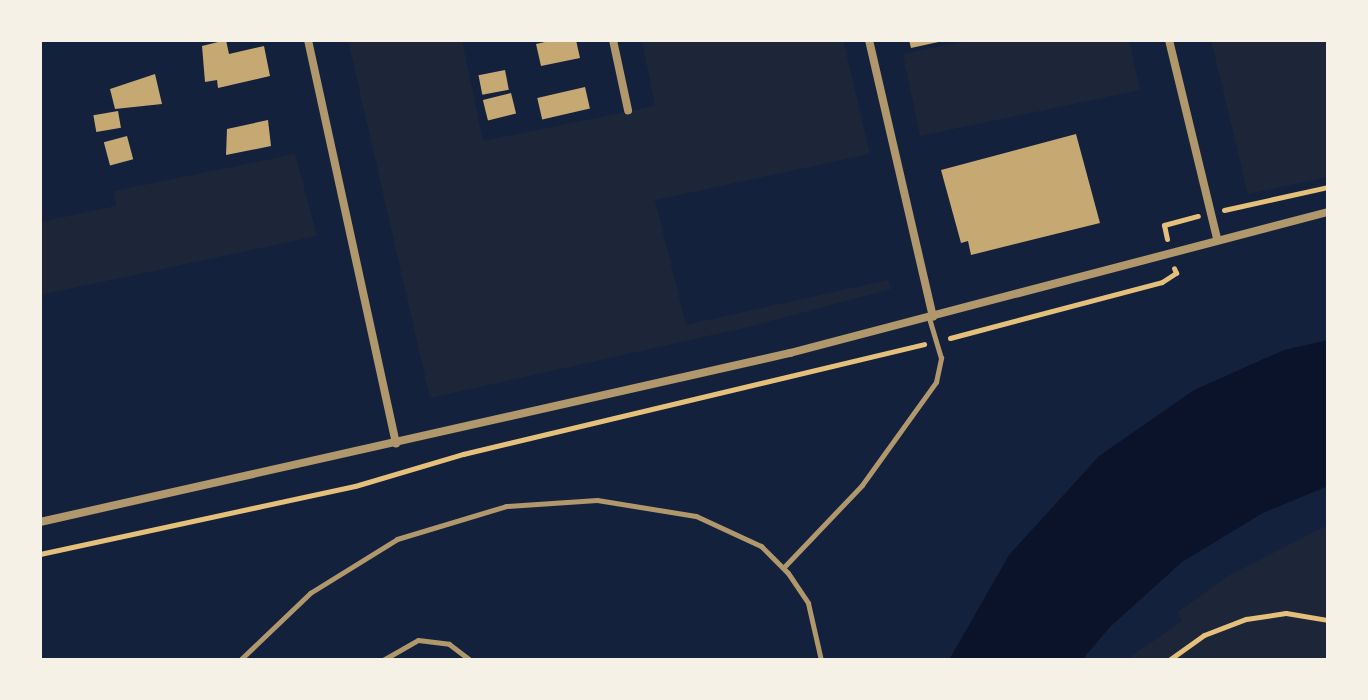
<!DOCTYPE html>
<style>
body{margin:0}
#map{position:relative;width:1368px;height:700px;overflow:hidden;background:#14213d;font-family:"Exo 2",sans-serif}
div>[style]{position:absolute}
.green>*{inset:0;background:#1d2539}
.water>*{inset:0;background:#0b132b}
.building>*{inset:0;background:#c6a872;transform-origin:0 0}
.path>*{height:5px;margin:-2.5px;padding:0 2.5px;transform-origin:2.5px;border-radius:2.5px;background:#e5c07b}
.service>*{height:5px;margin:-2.5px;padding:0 2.5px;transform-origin:2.5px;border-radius:2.5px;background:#b1986c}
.minor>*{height:8px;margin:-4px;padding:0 4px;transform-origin:4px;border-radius:4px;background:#b1986c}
span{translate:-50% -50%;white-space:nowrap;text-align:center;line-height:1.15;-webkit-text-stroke:6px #f6f1e7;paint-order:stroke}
.frame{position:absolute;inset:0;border:42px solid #f6f1e7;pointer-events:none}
</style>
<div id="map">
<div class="green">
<div style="clip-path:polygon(348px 40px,462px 40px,483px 141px,655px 106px,642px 40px,843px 40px,870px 154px,655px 200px,686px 325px,888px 280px,891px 289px,748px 327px,430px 398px)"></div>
<div style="clip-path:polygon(971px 40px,1129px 40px,1140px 90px,920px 136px,903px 54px)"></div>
<div style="clip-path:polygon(1211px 40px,1328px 40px,1328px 177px,1248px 194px)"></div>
<div style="clip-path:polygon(295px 154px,317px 236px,40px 295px,40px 222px,116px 206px,114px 191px)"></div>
<div style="clip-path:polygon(1328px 525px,1328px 660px,1126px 660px,1182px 621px,1178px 612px,1228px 576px)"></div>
</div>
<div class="water">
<div style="clip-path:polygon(1328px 340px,1328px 486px,1263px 513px,1182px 562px,1110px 627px,1082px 660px,949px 660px,1009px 555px,1099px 456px,1194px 390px,1284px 350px)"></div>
</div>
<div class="building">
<div style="clip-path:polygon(226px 40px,229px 54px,264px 46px,270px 76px,218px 88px,217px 80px,205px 82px,202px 46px)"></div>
<div style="clip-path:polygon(554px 40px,576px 40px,580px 58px,541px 66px,536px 44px)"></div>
<div style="clip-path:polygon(909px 40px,943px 40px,943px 41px,911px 48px)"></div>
<div style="left:505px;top:70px;width:20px;height:27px;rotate:79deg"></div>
<div style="clip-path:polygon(155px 74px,162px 104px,115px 109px,110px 89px)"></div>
<div style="left:585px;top:87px;width:22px;height:49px;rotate:77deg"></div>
<div style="left:511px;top:93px;width:21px;height:29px;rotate:76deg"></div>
<div style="left:118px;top:111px;width:17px;height:25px;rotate:80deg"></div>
<div style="clip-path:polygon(268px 120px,271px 146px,226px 155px,227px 129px)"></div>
<div style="clip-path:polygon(1076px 134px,1100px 223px,971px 255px,968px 241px,961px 243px,941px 170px)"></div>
<div style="left:127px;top:136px;width:24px;height:24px;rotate:75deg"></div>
</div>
<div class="path">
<div style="left:1224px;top:210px;width:107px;rotate:-12.5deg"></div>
<div style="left:1167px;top:239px;width:14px;rotate:-102deg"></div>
<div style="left:1164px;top:225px;width:35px;rotate:-15deg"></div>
<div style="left:950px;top:338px;width:219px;rotate:-14.8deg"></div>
<div style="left:1162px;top:282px;width:17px;rotate:-33deg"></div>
<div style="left:1176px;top:273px;width:5px;rotate:-112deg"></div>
<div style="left:40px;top:554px;width:322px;rotate:-12.2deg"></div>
<div style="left:355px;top:486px;width:113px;rotate:-16.5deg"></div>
<div style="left:463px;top:454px;width:474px;rotate:-13.4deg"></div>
<div style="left:1169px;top:660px;width:43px;rotate:-35.5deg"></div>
<div style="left:1204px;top:635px;width:45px;rotate:-20.9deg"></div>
<div style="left:1246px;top:619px;width:40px;rotate:-8.5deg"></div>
<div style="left:1286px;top:613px;width:43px;rotate:9.5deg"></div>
</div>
<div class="service">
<div style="left:784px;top:567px;width:113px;rotate:-46.4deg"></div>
<div style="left:862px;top:485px;width:127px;rotate:-54.3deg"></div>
<div style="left:936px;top:382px;width:25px;rotate:-78deg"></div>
<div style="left:941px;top:358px;width:42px;rotate:-106.7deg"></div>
<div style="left:240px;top:660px;width:97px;rotate:-43.7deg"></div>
<div style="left:310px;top:593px;width:102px;rotate:-31.8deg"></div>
<div style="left:397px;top:539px;width:114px;rotate:-16.8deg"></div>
<div style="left:506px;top:506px;width:91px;rotate:-3.8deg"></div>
<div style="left:597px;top:500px;width:100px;rotate:9.2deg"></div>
<div style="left:696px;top:516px;width:72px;rotate:24.8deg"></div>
<div style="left:761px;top:546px;width:38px;rotate:45deg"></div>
<div style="left:788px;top:573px;width:36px;rotate:56deg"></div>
<div style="left:808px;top:603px;width:58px;rotate:77.2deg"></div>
<div style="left:383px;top:660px;width:40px;rotate:-29.7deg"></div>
<div style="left:418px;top:640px;width:31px;rotate:7deg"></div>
<div style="left:449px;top:644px;width:26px;rotate:37deg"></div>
</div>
<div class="minor">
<div style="left:308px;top:40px;width:413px;rotate:77.7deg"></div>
<div style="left:613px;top:40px;width:72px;rotate:77.9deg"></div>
<div style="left:869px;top:40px;width:284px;rotate:77deg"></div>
<div style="left:1169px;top:40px;width:204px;rotate:76.4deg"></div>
<div style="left:40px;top:522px;width:769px;rotate:-12.7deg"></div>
<div style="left:790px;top:353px;width:556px;rotate:-14.69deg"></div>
</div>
<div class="frame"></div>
</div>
